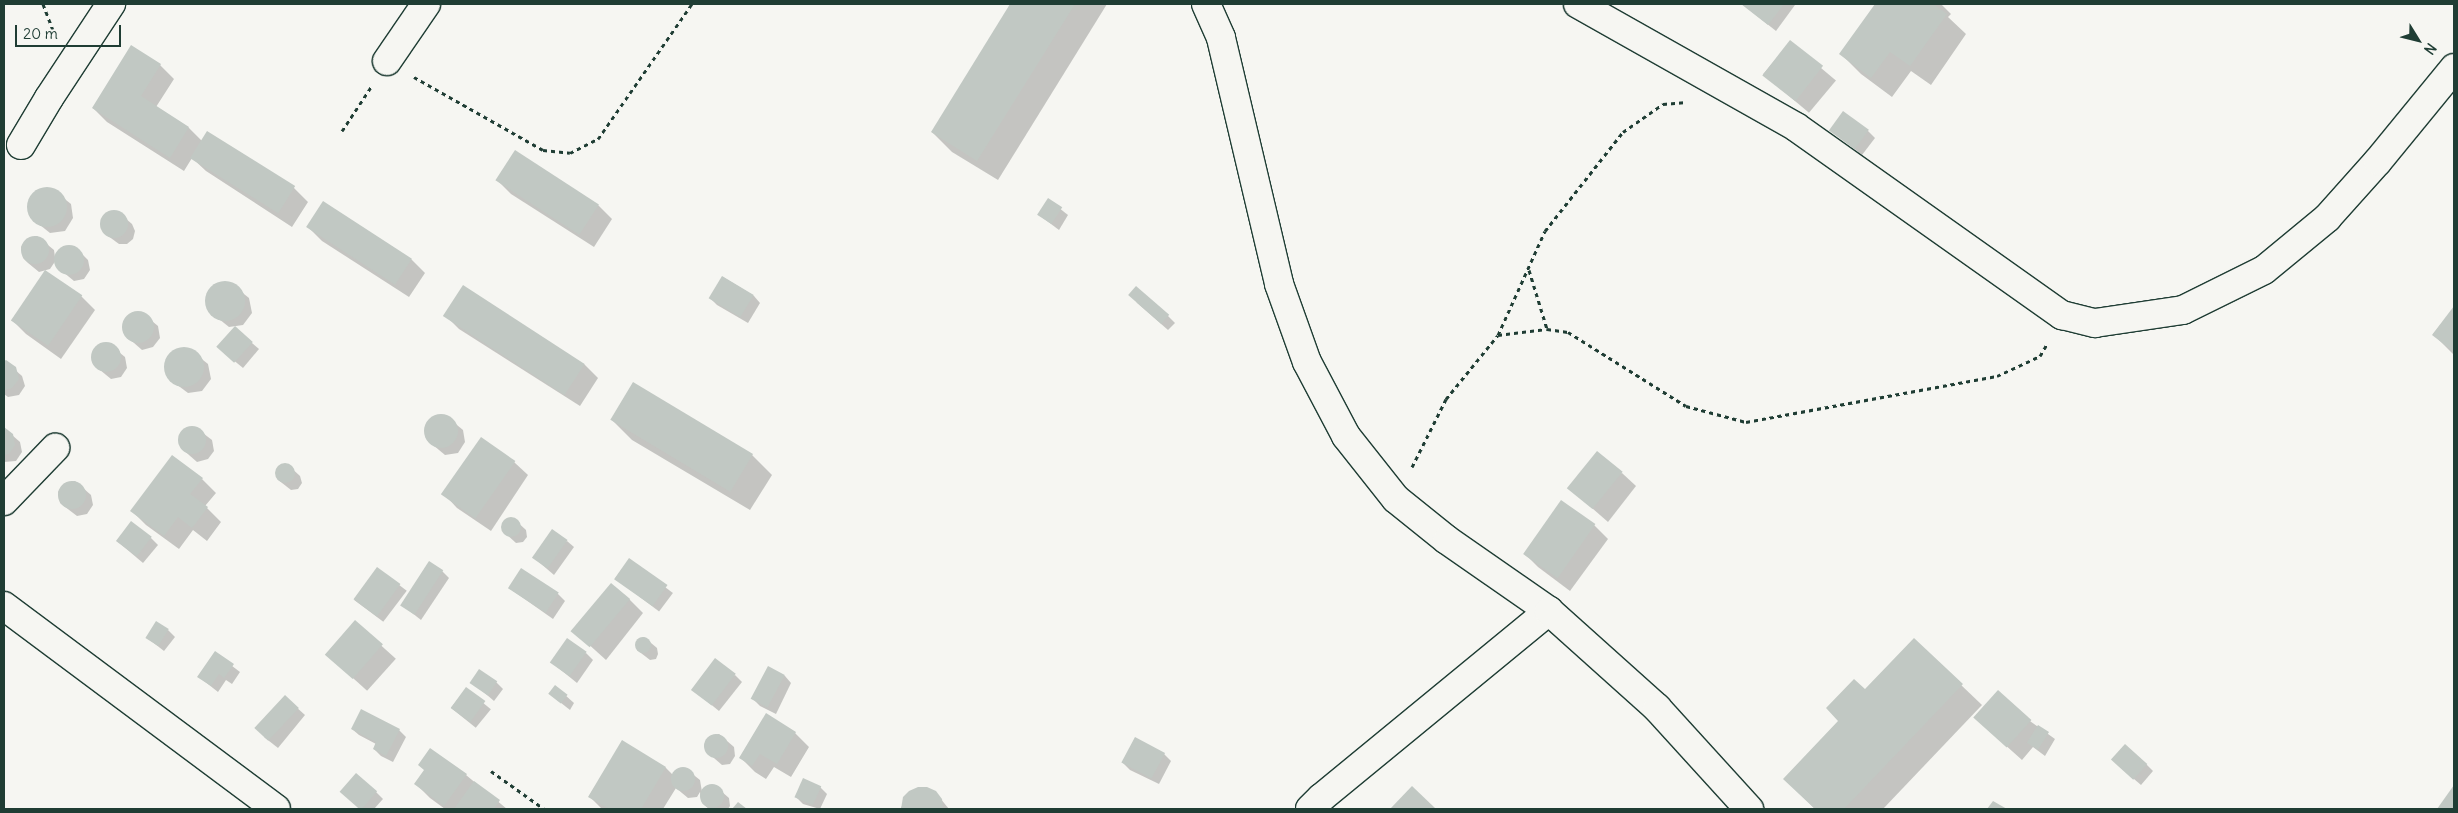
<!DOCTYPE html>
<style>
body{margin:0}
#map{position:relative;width:2458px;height:813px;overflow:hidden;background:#f6f6f2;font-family:Delius,sans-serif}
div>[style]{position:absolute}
.shadow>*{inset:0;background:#0003;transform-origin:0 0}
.building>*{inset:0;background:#c1c8c3;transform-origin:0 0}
.round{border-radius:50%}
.path>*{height:3px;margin-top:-1.5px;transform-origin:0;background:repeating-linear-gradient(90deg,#1f3d34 0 4px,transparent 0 8px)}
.roads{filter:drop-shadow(1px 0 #1f3d34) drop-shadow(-1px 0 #1f3d34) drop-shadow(0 1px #1f3d34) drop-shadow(0 -1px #1f3d34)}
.street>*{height:28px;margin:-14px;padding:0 14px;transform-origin:14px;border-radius:14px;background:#f6f6f2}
.secondary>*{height:28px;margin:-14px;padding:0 14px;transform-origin:14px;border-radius:14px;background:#f6f6f2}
span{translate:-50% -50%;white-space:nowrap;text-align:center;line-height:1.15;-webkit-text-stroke:5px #f6f6f2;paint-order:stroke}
.frame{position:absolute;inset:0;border:5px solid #1f3d34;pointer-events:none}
.north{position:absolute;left:2393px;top:15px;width:50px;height:50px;-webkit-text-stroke:4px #f6f6f2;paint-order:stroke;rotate:126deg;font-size:14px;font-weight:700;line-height:20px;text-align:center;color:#1f3d34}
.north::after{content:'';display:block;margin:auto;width:18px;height:22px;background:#1f3d34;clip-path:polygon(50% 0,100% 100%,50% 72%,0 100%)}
.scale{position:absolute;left:15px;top:25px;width:106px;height:22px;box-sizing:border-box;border:2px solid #1f3d34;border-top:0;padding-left:6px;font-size:15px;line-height:18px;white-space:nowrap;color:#1f3d34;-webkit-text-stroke:4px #f6f6f2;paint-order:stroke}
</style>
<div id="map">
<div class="shadow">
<div style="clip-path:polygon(1012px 4px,1107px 4px,998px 180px,952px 152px,932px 132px)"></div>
<div style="clip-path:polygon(1742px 4px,1794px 4px,1795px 5px,1776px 31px)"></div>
<div style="clip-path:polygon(1877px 4px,1941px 4px,1951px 14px,1948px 17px,1966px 34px,1931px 85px,1911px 71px,1892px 97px,1861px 74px,1841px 54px)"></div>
<div style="left:1790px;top:42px;width:60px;height:42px;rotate:40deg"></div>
<div style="clip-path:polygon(132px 47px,160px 65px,174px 79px,156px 107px,189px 128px,202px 141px,294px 188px,308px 202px,292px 227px,206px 171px,192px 158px,184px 171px,107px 122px,93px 108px)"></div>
<div style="clip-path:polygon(1831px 130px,1868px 131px,1875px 138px,1862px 155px)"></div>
<div style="clip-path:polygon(497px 180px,598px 205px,612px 219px,594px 247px,511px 194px)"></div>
<div style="clip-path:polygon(51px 188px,71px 204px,73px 218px,65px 231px,50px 233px,30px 217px,28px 203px,36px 190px)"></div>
<div style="clip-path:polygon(1049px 200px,1068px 215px,1059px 230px,1039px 215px)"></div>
<div style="clip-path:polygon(110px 212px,118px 212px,132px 224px,135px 231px,133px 239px,127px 244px,119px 244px,104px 233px,102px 225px,103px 217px)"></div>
<div style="clip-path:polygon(308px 227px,411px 259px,425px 273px,409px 297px,322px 241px)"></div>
<div style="clip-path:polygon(37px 236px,54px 250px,55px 257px,62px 248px,72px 246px,81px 253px,88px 260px,90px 270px,84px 279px,74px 281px,57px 267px,56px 260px,50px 269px,39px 272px,28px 263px,23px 258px,21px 247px,27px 239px)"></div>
<div style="clip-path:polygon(46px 272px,81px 296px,95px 310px,61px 359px,26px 334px,12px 320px)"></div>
<div style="clip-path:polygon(723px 277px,754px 296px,760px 303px,748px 323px,717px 305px,710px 298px)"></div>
<div style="clip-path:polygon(229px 282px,249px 298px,252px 313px,243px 325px,229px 327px,209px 311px,206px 296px,214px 284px)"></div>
<div style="clip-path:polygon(1136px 302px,1168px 316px,1175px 323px,1168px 330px)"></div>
<div style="clip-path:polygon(2454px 308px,2454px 355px,2433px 334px)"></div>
<div style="clip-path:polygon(141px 312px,158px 326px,160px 338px,153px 347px,142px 350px,125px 335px,123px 324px,130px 314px)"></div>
<div style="clip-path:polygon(445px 315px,584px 364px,598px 378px,580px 406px,459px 329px)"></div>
<div style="clip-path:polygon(235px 328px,259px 349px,243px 368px,226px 354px)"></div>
<div style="clip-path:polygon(109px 344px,125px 357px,127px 368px,121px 377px,111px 379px,94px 365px,92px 354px,98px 346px)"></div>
<div style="clip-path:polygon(188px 348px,208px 364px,211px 379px,202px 391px,188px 393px,168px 378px,165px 363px,174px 351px)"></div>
<div style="clip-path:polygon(4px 362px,6px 362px,22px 376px,25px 386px,19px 395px,8px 397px,4px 394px)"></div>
<div style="clip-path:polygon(445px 415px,463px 430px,465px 442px,458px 453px,445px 455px,427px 440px,425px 428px,433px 417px)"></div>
<div style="clip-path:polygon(612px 420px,752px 455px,772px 475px,750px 510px,632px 440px)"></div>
<div style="clip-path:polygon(195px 427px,212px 440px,214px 451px,208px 459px,197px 462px,181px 448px,179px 438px,185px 429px)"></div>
<div style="clip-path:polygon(4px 428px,20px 442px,22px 452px,16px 461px,4px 462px)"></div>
<div style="clip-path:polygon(514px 462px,528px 475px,491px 531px,457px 508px,444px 494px)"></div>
<div style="clip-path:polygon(287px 464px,300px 476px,302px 483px,298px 489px,291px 490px,277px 479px,276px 471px,280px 466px)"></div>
<div style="clip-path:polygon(1622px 473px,1636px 486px,1608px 522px,1569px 488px)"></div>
<div style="clip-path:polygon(202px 479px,216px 493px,205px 506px,221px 522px,207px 541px,193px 530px,179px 549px,146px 525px,132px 511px)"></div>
<div style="clip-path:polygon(75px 481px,91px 495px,93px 505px,87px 514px,77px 516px,60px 503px,58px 492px,65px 483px)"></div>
<div style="clip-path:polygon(513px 518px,526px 530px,527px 537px,523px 542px,516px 543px,504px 532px,502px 525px,506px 520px)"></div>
<div style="clip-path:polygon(1594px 525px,1608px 539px,1570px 591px,1538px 567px,1524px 553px)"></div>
<div style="clip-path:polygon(151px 538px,158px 545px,143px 563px,117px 541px)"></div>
<div style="clip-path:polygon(567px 541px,574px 547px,554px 575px,533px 557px)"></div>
<div style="left:629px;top:560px;width:55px;height:23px;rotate:37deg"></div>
<div style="left:378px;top:569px;width:36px;height:39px;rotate:37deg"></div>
<div style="clip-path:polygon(442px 571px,449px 578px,421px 620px,402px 605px)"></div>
<div style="clip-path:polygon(509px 588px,558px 594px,565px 601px,553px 619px)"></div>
<div style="clip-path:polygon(629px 599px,643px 613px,606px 660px,575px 632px)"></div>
<div style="left:355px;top:622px;width:55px;height:43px;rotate:42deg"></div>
<div style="clip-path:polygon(168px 630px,175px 637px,164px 651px,146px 637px)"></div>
<div style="clip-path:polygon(644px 637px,657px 648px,658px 654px,656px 659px,650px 660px,637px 650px,636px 644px,638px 639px)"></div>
<div style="clip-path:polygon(1914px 640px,1982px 705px,1883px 809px,1815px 809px,1785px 779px)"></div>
<div style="clip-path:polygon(215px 653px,240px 672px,232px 684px,226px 680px,218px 692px,199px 677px)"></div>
<div style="clip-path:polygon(586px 653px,593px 660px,577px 683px,551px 662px)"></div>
<div style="clip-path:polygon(769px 668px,785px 676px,791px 683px,776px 714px,760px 706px,753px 699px)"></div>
<div style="clip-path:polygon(735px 675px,742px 682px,719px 711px,693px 690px)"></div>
<div style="clip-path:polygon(472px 682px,496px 682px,503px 689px,494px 701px)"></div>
<div style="clip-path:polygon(555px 686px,574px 703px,570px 710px,556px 699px)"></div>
<div style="left:466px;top:689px;width:32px;height:24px;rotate:39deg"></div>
<div style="clip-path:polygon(285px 697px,305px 715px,278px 748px,264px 737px)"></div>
<div style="clip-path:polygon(1975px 718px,2030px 721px,2055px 739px,2045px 756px,2033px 747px,2022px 760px)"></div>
<div style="clip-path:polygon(352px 729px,399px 730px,406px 737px,393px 762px,381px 756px,374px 749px,376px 744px,359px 735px)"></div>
<div style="clip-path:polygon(795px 733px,809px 747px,791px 777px,774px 767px,766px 779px,755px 772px,741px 758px)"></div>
<div style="clip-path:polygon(719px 734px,734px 747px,735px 756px,730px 764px,722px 765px,707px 752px,705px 744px,710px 736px)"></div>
<div style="clip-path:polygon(623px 742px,666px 768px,673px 775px,677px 770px,685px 768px,700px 780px,702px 792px,706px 787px,714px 785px,729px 798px,730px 806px,728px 809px,709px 809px,702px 803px,700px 792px,697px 797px,688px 798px,676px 788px,663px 809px,602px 809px,589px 796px)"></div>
<div style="clip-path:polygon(431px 750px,466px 775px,507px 809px,445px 809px,430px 798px,416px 784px,425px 771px)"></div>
<div style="clip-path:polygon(1164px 754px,1171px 761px,1159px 784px,1130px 770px,1123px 763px)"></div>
<div style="clip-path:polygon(2146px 764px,2153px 771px,2141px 785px,2120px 767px)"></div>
<div style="clip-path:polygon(820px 787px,827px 794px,820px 809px,803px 804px,796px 797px)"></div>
<div style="clip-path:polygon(342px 792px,376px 792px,383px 799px,374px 809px,361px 809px)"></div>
<div style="clip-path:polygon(935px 792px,949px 809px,902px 809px,901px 807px)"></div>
</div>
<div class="building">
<div style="clip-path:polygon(1010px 4px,1075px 4px,977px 161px,931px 132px)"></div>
<div style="clip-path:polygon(1741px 4px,1784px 4px,1768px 25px)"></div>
<div style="clip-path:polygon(1875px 4px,1933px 4px,1947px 14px,1910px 66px,1890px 52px,1871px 78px,1839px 54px)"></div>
<div style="left:1790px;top:40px;width:42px;height:45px;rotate:38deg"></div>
<div style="clip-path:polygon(131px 45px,161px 64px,141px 96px,189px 127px,170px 158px,92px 108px)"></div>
<div style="left:1843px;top:111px;width:32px;height:24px;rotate:36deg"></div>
<div style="left:207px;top:131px;width:104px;height:32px;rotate:32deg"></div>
<div style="left:515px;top:150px;width:100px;height:36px;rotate:33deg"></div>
<div class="round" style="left:27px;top:187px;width:40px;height:40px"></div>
<div style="left:1048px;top:198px;width:17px;height:20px;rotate:33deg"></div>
<div style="left:323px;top:201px;width:106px;height:31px;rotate:33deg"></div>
<div class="round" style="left:100px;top:210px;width:28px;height:28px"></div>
<div class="round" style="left:21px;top:236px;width:28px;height:28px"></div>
<div class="round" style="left:54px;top:245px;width:30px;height:30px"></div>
<div style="left:45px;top:270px;width:45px;height:61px;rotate:34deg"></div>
<div style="left:722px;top:276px;width:37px;height:26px;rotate:31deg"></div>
<div class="round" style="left:205px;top:281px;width:40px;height:40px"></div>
<div style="left:463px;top:285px;width:145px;height:37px;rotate:33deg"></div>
<div style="left:1136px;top:286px;width:44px;height:12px;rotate:41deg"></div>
<div style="clip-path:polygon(2454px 306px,2454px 352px,2432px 335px)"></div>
<div class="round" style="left:122px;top:311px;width:32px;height:32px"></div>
<div style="left:235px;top:326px;width:24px;height:28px;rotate:42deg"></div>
<div class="round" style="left:91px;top:342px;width:30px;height:30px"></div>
<div class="round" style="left:164px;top:347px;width:40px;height:40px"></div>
<div style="clip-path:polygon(6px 360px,16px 367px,19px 379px,12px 388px,4px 390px,4px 361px)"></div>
<div style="left:633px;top:382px;width:140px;height:44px;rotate:31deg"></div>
<div class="round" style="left:424px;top:414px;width:34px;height:34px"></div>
<div class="round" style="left:178px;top:426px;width:28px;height:28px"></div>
<div style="clip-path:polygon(4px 427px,13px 434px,15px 445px,9px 454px,4px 455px)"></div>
<div style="left:481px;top:437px;width:42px;height:70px;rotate:35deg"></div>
<div style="left:1597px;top:451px;width:33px;height:48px;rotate:39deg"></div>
<div style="clip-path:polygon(172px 455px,203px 478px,190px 494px,208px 507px,192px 528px,178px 517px,164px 536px,130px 511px)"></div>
<div class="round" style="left:275px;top:463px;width:20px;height:20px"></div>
<div class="round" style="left:58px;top:481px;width:28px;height:28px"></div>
<div style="left:1561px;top:500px;width:42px;height:66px;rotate:35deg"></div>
<div class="round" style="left:501px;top:517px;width:20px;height:20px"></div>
<div style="left:131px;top:521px;width:26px;height:25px;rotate:37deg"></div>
<div style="left:552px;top:529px;width:19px;height:35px;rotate:35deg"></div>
<div style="left:629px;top:558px;width:47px;height:26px;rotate:35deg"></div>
<div style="left:429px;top:561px;width:17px;height:53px;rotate:33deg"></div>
<div style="left:377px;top:567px;width:29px;height:40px;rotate:36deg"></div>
<div style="left:521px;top:568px;width:45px;height:24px;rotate:33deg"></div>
<div style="left:611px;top:583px;width:25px;height:63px;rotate:40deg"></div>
<div style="left:355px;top:620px;width:37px;height:46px;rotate:41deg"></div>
<div style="left:156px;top:621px;width:15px;height:20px;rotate:32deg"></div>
<div class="round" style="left:635px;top:637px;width:16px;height:16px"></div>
<div style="left:567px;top:638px;width:24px;height:30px;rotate:35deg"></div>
<div style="clip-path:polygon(1914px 638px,1963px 684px,1844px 809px,1815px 809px,1783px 779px,1838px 721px,1826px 708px,1854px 679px,1865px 689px)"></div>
<div style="clip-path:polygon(215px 651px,234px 664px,224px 678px,219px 674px,211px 686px,197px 677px)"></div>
<div style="left:715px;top:658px;width:26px;height:40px;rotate:37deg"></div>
<div style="left:768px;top:666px;width:19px;height:37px;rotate:28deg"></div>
<div style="left:479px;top:669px;width:22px;height:17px;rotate:34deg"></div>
<div style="left:555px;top:685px;width:16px;height:11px;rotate:38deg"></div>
<div style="left:466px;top:687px;width:24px;height:26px;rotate:36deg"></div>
<div style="left:1998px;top:690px;width:45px;height:37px;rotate:42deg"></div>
<div style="left:285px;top:695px;width:19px;height:45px;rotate:43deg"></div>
<div style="clip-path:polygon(361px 709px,400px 729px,386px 756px,373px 749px,376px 742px,351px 729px)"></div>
<div style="clip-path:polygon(766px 713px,796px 732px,777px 764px,760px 754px,752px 766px,739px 758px)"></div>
<div style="left:2038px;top:725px;width:13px;height:21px;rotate:32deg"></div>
<div class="round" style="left:704px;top:734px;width:24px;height:24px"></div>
<div style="left:1135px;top:737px;width:34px;height:29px;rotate:28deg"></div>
<div style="clip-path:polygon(622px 740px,666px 767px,641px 809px,609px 809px,588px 797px)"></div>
<div style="left:2125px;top:744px;width:30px;height:21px;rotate:42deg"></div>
<div style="clip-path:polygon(430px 748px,467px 774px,444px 806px,414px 784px,424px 770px,418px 765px)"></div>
<div class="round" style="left:671px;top:767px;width:24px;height:24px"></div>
<div style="left:356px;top:773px;width:28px;height:25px;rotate:41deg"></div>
<div style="left:803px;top:778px;width:20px;height:21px;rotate:24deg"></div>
<div style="clip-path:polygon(474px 781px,500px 800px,494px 809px,454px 809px)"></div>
<div class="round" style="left:700px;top:784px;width:24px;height:24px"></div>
<div style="clip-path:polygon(2454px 785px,2454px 809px,2437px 809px)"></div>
<div style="clip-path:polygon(1412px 786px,1435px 808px,1434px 809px,1390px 809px)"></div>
<div style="clip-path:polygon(918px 787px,927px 787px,936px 791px,942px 799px,943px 809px,901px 809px,903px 797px,909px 791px)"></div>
<div style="clip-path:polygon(1993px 801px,2007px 809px,1987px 809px)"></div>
<div style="clip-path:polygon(738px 802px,747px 809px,732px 809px)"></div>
</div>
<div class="path">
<div style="left:43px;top:4px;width:31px;rotate:69deg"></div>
<div style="left:414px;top:77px;width:148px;rotate:29.5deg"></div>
<div style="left:543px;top:150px;width:27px;rotate:6deg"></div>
<div style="left:570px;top:153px;width:31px;rotate:-27deg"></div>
<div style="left:598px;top:139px;width:165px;rotate:-55.2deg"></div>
<div style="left:342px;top:131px;width:53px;rotate:-56.6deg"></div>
<div style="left:1529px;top:270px;width:62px;rotate:73deg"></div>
<div style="left:1498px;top:335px;width:49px;rotate:-7deg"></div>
<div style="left:1547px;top:329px;width:21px;rotate:8deg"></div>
<div style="left:1568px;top:332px;width:139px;rotate:32.1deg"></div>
<div style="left:1686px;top:406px;width:62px;rotate:14.9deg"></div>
<div style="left:1746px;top:422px;width:255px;rotate:-10.4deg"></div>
<div style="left:1997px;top:376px;width:47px;rotate:-24.9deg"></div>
<div style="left:2040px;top:356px;width:14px;rotate:-60deg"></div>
<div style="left:1412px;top:467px;width:76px;rotate:-63.4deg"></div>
<div style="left:1446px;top:399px;width:82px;rotate:-50.9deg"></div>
<div style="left:1498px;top:335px;width:114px;rotate:-65.7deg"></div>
<div style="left:1545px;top:231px;width:126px;rotate:-51.8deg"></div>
<div style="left:1623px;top:132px;width:49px;rotate:-35deg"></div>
<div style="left:1663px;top:104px;width:21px;rotate:-5deg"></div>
<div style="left:491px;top:771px;width:65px;rotate:35.6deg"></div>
</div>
<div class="roads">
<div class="street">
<div style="left:387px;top:61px;width:69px;rotate:-55.6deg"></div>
<div style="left:21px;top:145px;width:55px;rotate:-59.2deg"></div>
<div style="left:49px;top:98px;width:113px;rotate:-56.6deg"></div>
<div style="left:4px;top:501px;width:74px;rotate:-46.1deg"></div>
<div style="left:4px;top:606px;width:339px;rotate:36.7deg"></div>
<div style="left:1310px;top:809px;width:16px;rotate:-45deg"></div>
<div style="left:1321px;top:798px;width:295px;rotate:-39.4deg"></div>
</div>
<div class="secondary">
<div style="left:1206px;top:4px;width:37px;rotate:66deg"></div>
<div style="left:1221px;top:38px;width:253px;rotate:76.7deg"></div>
<div style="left:1279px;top:284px;width:83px;rotate:70.3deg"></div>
<div style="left:1307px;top:362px;width:84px;rotate:62.2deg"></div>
<div style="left:1346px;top:436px;width:80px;rotate:51.6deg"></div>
<div style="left:1396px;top:499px;width:65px;rotate:38.8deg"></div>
<div style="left:1447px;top:540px;width:124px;rotate:34.8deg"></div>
<div style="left:1549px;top:611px;width:145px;rotate:41.9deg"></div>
<div style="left:1657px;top:708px;width:137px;rotate:47.7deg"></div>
<div style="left:1578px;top:4px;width:250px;rotate:29.4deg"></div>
<div style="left:1796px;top:127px;width:326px;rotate:35.3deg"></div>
<div style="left:2062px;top:315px;width:34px;rotate:14deg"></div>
<div style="left:2095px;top:323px;width:89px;rotate:-8.4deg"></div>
<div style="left:2183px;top:310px;width:90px;rotate:-26.3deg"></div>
<div style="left:2264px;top:270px;width:82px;rotate:-39.5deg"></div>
<div style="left:2327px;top:218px;width:76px;rotate:-48.2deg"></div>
<div style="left:2378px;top:161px;width:120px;rotate:-50.7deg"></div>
</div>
</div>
<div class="frame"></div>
<div class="north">N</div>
<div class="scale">20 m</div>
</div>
